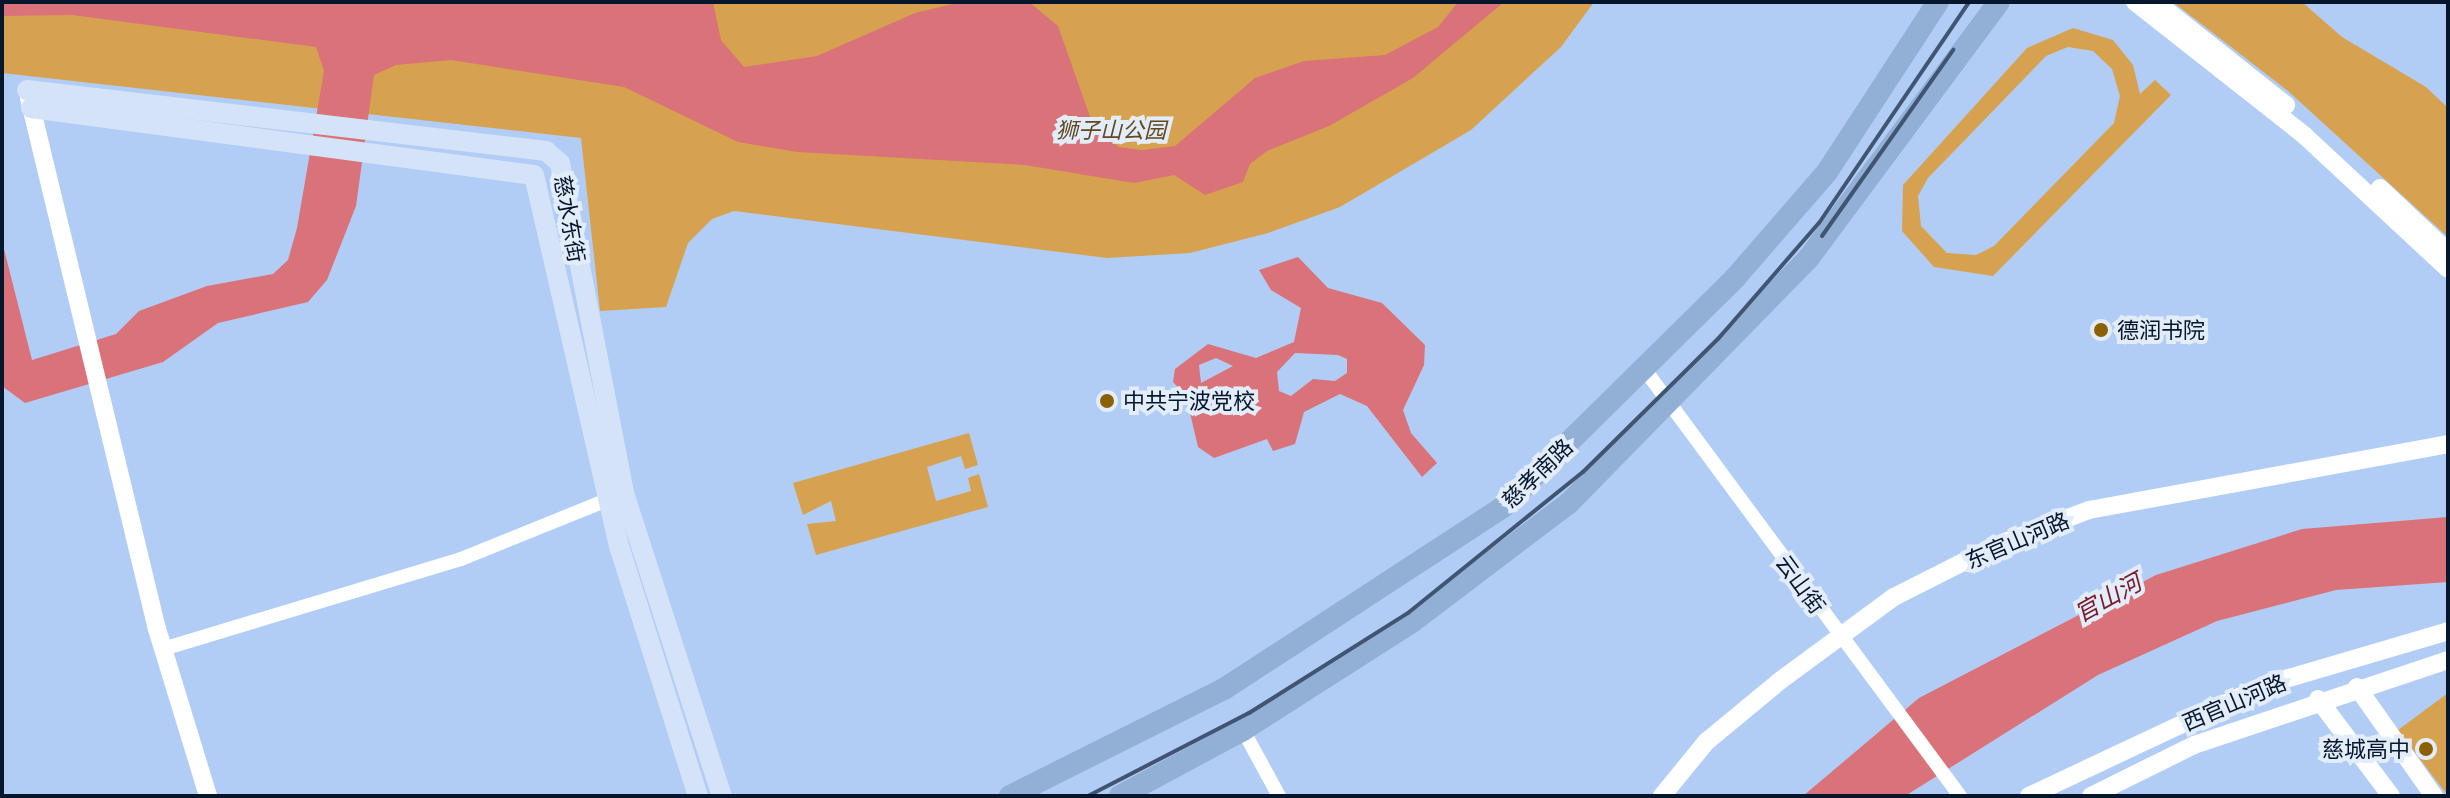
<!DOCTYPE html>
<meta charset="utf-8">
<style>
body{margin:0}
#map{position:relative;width:2450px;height:798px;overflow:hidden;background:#b1cdf5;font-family:"PT Serif","Noto Sans SC",serif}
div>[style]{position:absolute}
.green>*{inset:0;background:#d6a250}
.water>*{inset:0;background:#da7279}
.minor>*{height:14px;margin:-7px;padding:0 7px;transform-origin:7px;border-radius:7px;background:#fff}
.tertiary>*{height:18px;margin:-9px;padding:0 9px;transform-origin:9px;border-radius:9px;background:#fff}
.secondary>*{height:20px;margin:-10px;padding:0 10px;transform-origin:10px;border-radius:10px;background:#d4e3f8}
.primary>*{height:22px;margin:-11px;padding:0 11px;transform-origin:11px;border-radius:11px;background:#92afd6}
.rail>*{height:4px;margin:-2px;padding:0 2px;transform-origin:2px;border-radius:2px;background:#405572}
.dots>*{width:22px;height:22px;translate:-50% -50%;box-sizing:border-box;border:4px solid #e3edfa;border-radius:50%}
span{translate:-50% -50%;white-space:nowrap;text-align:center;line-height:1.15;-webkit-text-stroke:8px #e3edfa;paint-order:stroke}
.park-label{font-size:22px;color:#614821;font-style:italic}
.street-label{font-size:22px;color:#05162d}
.poi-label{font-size:22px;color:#05162d}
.left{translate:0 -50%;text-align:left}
.right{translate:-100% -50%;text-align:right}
.water-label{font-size:24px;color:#781929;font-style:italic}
.frame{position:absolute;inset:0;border:4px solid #05162d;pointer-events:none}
</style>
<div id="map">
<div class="green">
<div style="clip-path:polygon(2px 2px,1594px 2px,1561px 47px,1471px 130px,1340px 207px,1268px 233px,1190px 253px,1107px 258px,734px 211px,712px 219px,688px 243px,666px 307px,600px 311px,581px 138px,2px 73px)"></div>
<div style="clip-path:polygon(2173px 2px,2302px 2px,2342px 37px,2426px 87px,2448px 108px,2448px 237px,2288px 91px)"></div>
<div style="clip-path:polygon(evenodd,2073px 28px,2113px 40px,2133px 65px,2140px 94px,2155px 80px,2171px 95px,1993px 276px,1934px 267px,1902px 231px,1903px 185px,2027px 48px,2073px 28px,2068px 47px,2093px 51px,2112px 69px,2120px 96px,2114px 123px,1994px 246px,1976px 255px,1947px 253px,1921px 226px,1918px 196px,1928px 178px,2046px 56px,2068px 47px)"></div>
<div style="clip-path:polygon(969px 433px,978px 465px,965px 469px,961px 456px,927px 467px,936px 501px,971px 491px,968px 478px,979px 474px,988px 507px,816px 555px,807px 524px,836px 521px,831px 501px,803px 515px,793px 483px)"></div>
<div style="clip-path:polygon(2448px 693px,2448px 796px,2398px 730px)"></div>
</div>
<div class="water">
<div style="clip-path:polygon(2px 2px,713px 2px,721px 40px,744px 67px,817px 56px,915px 13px,961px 2px,1029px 2px,1058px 26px,1093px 125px,1119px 147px,1142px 150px,1175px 146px,1255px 78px,1304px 61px,1385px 55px,1438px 27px,1458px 2px,1504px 2px,1413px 78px,1329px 126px,1267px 151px,1250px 164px,1243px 182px,1205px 195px,1174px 175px,1134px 183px,1025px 165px,797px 152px,738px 142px,624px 87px,451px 60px,396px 65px,374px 75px,356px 206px,327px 280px,308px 302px,218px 323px,163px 362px,25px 403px,2px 386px,2px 241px,32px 360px,116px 334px,139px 311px,207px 286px,273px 274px,288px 260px,297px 228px,324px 71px,316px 47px,72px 15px,2px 16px)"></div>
<div style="clip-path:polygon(evenodd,1298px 257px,1328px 288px,1382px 303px,1425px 345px,1424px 365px,1403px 410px,1411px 433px,1437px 463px,1422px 477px,1367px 406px,1340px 394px,1304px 412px,1295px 444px,1273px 451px,1267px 439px,1214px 458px,1198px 447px,1186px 396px,1173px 382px,1175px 369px,1208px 344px,1256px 358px,1294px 342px,1301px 308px,1271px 290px,1259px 270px,1298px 257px,1295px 353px,1338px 355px,1347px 359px,1347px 373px,1335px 381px,1313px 379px,1291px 396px,1279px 391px,1277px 372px,1295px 353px,1298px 257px,1216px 358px,1233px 366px,1201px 383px,1199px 365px,1216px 358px)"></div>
<div style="clip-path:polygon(2448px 517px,2448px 582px,2336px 590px,2217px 621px,2098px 675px,1905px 796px,1803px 796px,1919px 698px,2156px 575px,2302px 529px)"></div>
</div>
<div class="minor">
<div style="left:1645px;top:370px;width:530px;rotate:53.52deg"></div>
<div style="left:163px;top:649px;width:311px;rotate:-16.8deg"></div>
<div style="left:461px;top:559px;width:168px;rotate:-22deg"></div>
<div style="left:1243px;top:730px;width:75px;rotate:61.4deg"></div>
</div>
<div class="tertiary">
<div style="left:2135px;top:2px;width:216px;rotate:38.2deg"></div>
<div style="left:2305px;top:136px;width:195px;rotate:42.9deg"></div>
<div style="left:2156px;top:2px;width:166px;rotate:38.4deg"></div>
<div style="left:29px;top:98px;width:546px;rotate:76.45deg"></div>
<div style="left:157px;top:629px;width:175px;rotate:73deg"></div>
<div style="left:2380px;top:188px;width:93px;rotate:43.3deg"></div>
<div style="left:2357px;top:687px;width:133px;rotate:54.8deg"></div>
<div style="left:2318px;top:699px;width:121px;rotate:53deg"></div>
<div style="left:1662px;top:796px;width:70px;rotate:-50.8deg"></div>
<div style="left:1706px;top:742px;width:97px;rotate:-39.6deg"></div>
<div style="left:1781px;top:680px;width:140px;rotate:-36.3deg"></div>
<div style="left:1894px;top:597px;width:113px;rotate:-26.8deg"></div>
<div style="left:1995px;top:546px;width:101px;rotate:-21deg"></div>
<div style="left:2089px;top:510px;width:365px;rotate:-10.4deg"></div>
<div style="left:2029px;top:796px;width:261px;rotate:-25.2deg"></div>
<div style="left:2265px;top:685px;width:191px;rotate:-16.4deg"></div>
<div style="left:2091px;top:796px;width:115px;rotate:-26.3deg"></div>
<div style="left:2194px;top:745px;width:268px;rotate:-18.5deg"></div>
</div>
<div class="secondary">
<div style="left:27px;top:90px;width:523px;rotate:6.7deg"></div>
<div style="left:546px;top:151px;width:18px;rotate:41deg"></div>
<div style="left:560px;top:163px;width:336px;rotate:79deg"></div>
<div style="left:624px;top:493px;width:318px;rotate:72.1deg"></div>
<div style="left:31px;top:108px;width:507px;rotate:7.59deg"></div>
<div style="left:534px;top:175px;width:384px;rotate:77.1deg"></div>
<div style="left:620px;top:549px;width:259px;rotate:72.5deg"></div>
</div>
<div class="primary">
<div style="left:1010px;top:796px;width:239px;rotate:-26.6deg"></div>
<div style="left:1224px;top:689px;width:333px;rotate:-33.1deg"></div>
<div style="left:1503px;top:507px;width:326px;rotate:-44.6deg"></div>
<div style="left:1735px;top:278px;width:140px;rotate:-49deg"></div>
<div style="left:1827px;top:172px;width:203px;rotate:-56.9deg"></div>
<div style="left:1120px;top:796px;width:140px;rotate:-28.2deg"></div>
<div style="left:1243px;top:730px;width:201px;rotate:-32.6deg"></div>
<div style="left:1412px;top:622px;width:197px;rotate:-37.2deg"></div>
<div style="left:1569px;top:503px;width:342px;rotate:-45.6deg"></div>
<div style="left:1808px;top:259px;width:320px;rotate:-53.4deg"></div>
</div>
<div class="rail">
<div style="left:1822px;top:236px;width:228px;rotate:-54.8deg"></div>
<div style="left:1088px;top:796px;width:181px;rotate:-27.3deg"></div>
<div style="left:1249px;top:713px;width:188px;rotate:-32.2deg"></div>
<div style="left:1408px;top:613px;width:225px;rotate:-38.9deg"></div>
<div style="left:1583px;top:472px;width:190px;rotate:-44.6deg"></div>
<div style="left:1718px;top:339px;width:154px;rotate:-49deg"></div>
<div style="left:1819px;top:223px;width:267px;rotate:-55.8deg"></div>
</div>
<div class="dots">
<div style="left:2101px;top:330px;background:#8c6005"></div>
<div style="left:1107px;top:401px;background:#8c6005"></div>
<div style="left:2426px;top:749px;background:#8c6005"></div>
</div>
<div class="park-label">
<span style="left:1111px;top:130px">狮子山公园</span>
</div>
<div class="street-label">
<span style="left:570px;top:219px;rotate:80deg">慈水东街</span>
<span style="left:1537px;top:473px;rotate:-44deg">慈孝南路</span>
<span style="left:2017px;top:540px;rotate:-23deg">东官山河路</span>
<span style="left:1801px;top:584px;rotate:54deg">云山街</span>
<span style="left:2234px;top:702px;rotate:-23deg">西官山河路</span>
</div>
<div class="poi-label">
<span class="left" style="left:2117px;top:330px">德润书院</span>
<span class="left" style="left:1123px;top:401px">中共宁波党校</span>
<span class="right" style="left:2410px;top:749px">慈城高中</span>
</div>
<div class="water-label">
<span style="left:2108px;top:598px;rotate:-29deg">官山河</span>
</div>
<div class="frame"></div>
</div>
